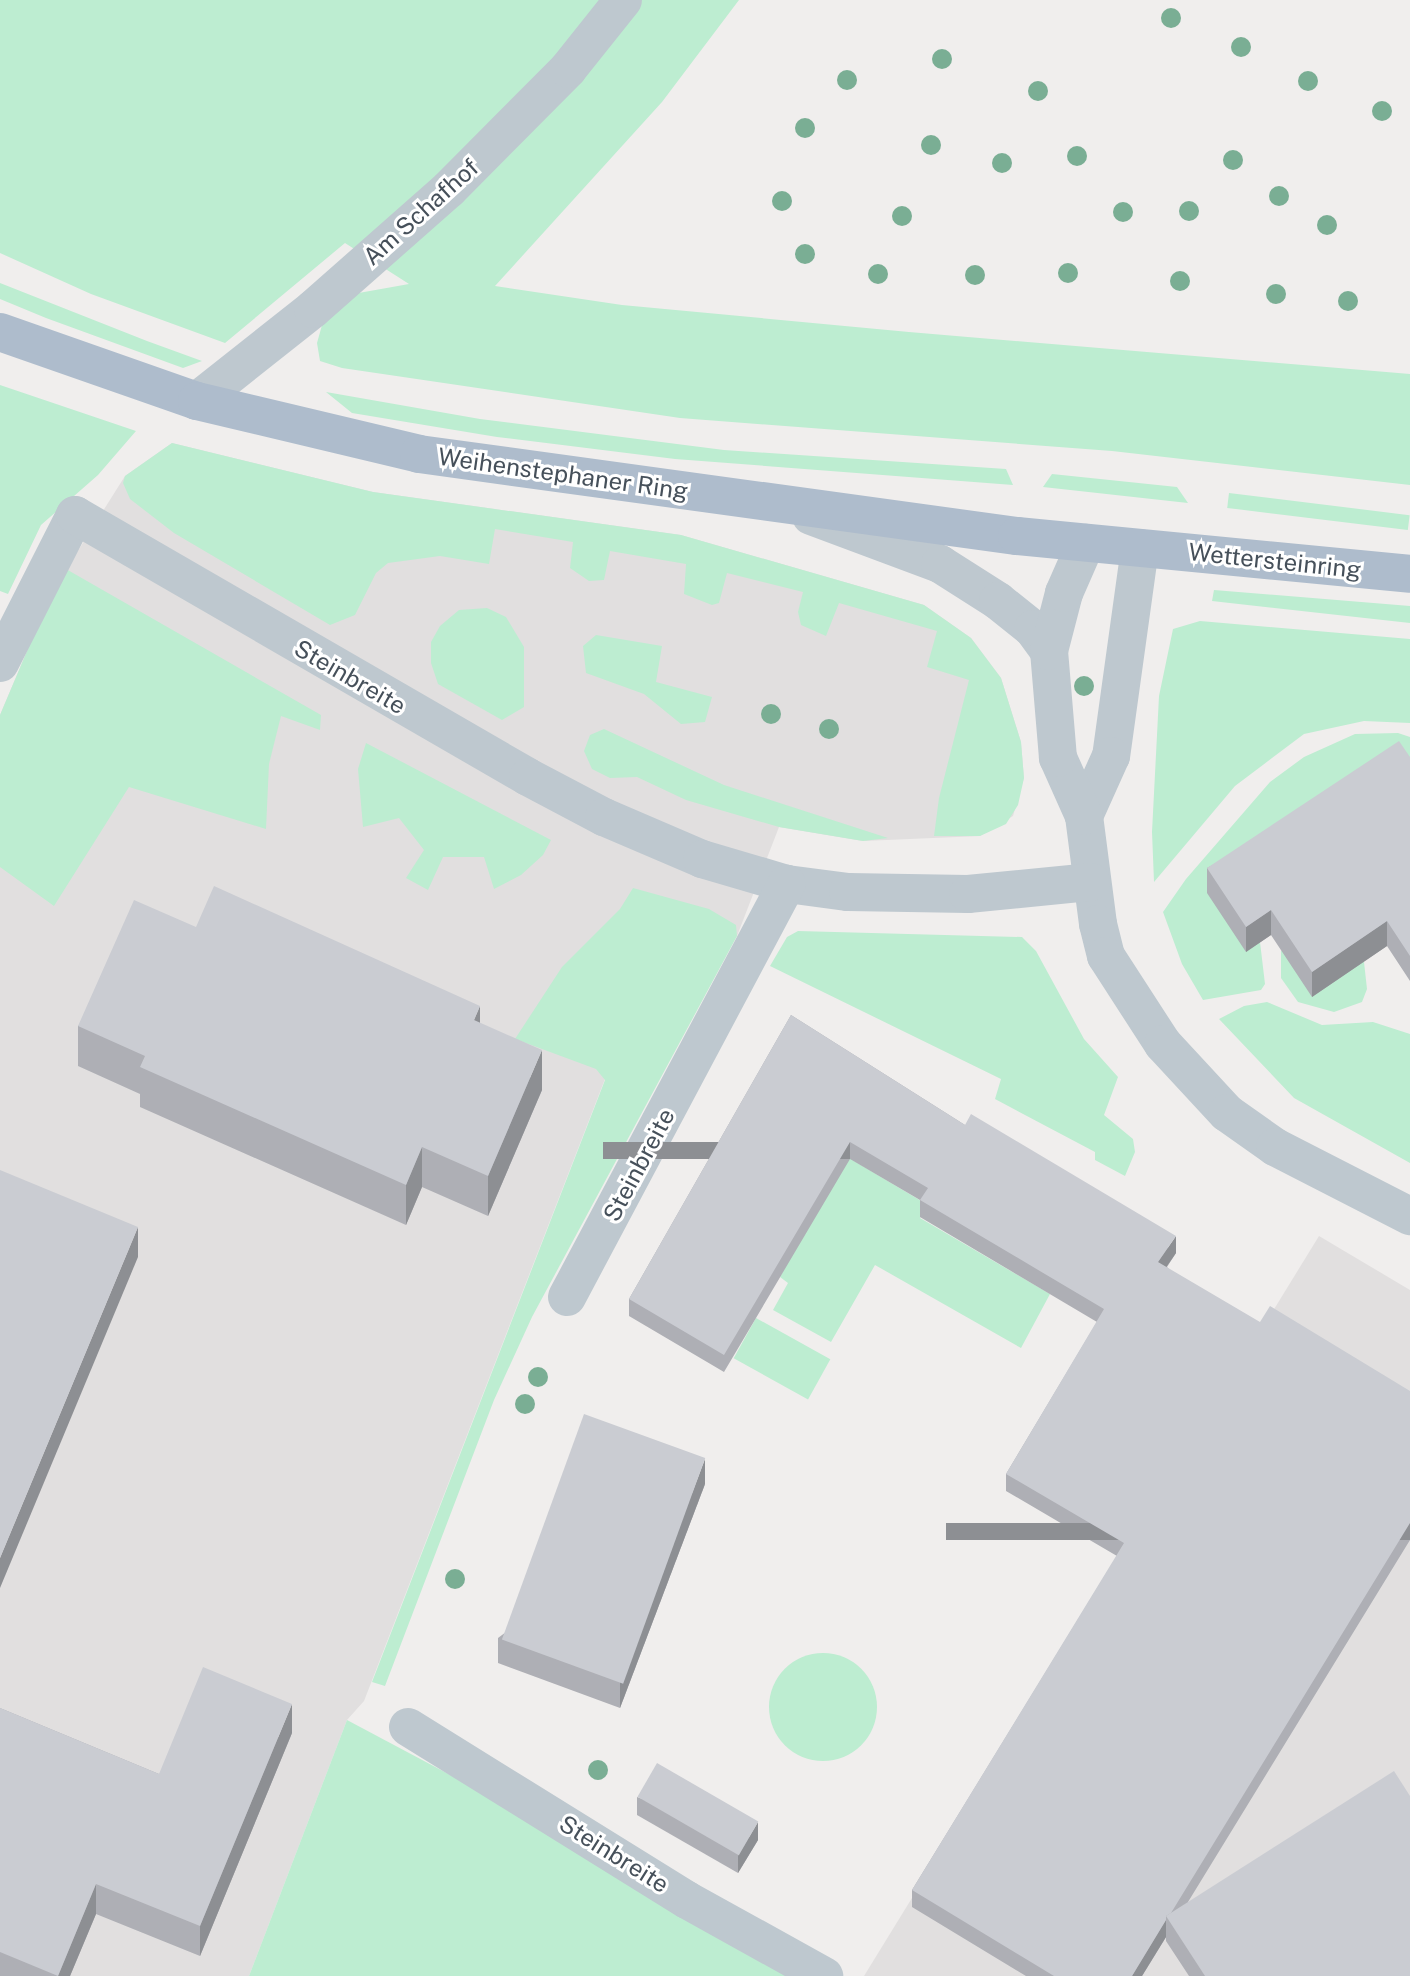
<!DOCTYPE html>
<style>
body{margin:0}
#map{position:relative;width:1410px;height:1976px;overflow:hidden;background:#f0eeed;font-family:"Public Sans",sans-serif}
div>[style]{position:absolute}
.education>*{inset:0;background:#e1dfdf}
.green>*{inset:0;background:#bdedd1;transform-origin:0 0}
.round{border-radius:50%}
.minor>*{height:38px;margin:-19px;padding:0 19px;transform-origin:19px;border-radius:19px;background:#bec8cf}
.major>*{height:38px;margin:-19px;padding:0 19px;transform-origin:19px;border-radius:19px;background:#aebccc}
.trees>*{width:20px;height:20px;margin:-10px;border-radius:50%;background:#7aae94}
.wall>*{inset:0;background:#aeafb5}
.shaded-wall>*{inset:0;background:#8d8f93;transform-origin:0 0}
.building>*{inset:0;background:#caccd2;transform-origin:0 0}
span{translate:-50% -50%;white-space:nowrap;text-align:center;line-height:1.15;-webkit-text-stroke:6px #fff;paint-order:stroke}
.street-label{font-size:24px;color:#46505a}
</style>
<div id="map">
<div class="education">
<div style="clip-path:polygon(172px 443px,373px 492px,681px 535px,924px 605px,971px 638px,1001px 678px,1021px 742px,1024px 778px,1013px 816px,980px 836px,863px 841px,779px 827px,737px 936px,605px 1079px,364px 1701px,347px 1720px,249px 1976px,0 1976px,0 715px,52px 592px,125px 476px)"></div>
<div style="clip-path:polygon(1319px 1236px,1410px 1290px,1410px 1976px,864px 1976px)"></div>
</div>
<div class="green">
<div style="clip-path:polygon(0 0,739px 0,662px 102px,495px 286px,622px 305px,909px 332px,1410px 374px,1410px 485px,1112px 451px,680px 418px,342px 368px,320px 361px,317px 343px,324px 318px,353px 294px,409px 284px,345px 243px,225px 343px,91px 294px,0 253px)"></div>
<div style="clip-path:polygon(0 283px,147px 341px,202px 361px,183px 368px,46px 318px,0 299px)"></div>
<div style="clip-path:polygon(0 385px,136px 431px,98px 475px,41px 525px,8px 594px,0 591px)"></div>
<div style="clip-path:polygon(326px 392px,480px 419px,724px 450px,1006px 469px,1013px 485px,675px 459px,497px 437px,352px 413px)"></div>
<div style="clip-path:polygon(172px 443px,373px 492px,681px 535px,924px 605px,971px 638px,1001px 678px,1021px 742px,1024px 778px,1018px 805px,1006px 824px,980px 836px,934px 836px,939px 798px,969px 680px,927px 667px,937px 631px,839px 603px,826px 636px,801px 625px,798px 612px,803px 592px,727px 573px,719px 603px,712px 605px,684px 594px,686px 564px,610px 551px,604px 580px,589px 581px,570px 568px,573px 542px,495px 529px,489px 564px,440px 556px,388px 563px,376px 573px,355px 615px,330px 625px,174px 533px,130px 499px,123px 483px,125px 476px)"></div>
<div style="clip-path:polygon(1052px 474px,1177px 487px,1188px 503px,1043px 487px)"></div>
<div style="left:1229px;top:493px;width:182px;height:15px;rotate:7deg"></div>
<div style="clip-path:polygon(66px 569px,321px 715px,320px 730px,281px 716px,269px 764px,266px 829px,129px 787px,54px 906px,0 867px,0 715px,52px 592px)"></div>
<div style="clip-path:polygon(1214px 590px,1410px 606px,1410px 623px,1212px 601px)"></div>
<div style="clip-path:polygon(487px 608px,506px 617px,524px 647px,524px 707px,502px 720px,438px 684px,431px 663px,431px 642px,440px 626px,459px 610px)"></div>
<div style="clip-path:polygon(1200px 621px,1410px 639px,1410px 723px,1364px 721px,1304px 734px,1235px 786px,1154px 882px,1152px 832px,1159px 696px,1173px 629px)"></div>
<div style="clip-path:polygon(596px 635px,662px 646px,656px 682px,712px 697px,705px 722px,681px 724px,644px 694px,586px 673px,583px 646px)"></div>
<div style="clip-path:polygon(604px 729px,724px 785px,888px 838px,863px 841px,779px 827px,686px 800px,637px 777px,610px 778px,592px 769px,584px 751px,590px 735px)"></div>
<div style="clip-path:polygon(1398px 733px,1410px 737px,1410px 781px,1260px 942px,1265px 984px,1261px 990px,1203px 1000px,1182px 964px,1163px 912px,1186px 879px,1270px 782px,1304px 757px,1355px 734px)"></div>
<div style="clip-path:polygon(366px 743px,551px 840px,543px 855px,521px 875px,494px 889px,484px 857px,443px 857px,428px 890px,406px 878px,424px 850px,399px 818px,363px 827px,358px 769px)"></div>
<div style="clip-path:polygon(633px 888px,709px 909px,736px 925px,737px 936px,532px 1317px,494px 1400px,385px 1686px,372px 1682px,605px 1080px,596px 1069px,515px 1039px,562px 967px,620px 909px)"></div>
<div style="clip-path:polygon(798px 931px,1022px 937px,1036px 951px,1084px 1039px,1118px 1077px,1104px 1115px,1133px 1139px,1135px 1152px,1125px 1176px,1095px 1160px,1095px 1152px,995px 1099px,1001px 1079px,770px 966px,787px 937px)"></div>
<div style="clip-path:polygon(1281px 951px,1364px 962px,1367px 989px,1362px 1002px,1334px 1012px,1298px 1002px,1281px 978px)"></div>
<div style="clip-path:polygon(1267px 1002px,1322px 1025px,1373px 1022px,1410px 1034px,1410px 1163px,1294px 1098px,1219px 1019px,1244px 1006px)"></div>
<div style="clip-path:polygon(844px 1155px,928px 1205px,920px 1218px,1050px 1294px,1021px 1348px,875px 1265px,831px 1342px,773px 1310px,788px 1283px,780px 1277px)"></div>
<div style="left:756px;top:1318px;width:85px;height:46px;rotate:29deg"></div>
<div class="round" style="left:769px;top:1653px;width:108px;height:108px"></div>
<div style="clip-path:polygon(347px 1720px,503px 1803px,794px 1976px,249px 1976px)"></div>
</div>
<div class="minor">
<div style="left:197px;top:401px;width:148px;rotate:-38.4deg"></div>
<div style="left:313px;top:309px;width:181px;rotate:-41.4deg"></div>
<div style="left:449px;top:189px;width:169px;rotate:-45.2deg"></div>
<div style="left:568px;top:69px;width:88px;rotate:-51.4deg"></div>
<div style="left:811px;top:516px;width:138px;rotate:20.4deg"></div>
<div style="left:940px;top:564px;width:69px;rotate:32.5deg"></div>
<div style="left:998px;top:601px;width:45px;rotate:38.7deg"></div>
<div style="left:1033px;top:629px;width:27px;rotate:54deg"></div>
<div style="left:1140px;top:548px;width:210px;rotate:97.9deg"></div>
<div style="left:1111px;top:756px;width:66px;rotate:114.2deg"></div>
<div style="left:1084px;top:816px;width:109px;rotate:82.6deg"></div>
<div style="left:1098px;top:924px;width:33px;rotate:76deg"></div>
<div style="left:1106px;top:956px;width:105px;rotate:57.1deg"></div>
<div style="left:1163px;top:1044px;width:94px;rotate:47.2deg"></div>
<div style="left:1227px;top:1113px;width:59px;rotate:35.3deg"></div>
<div style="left:1275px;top:1147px;width:152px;rotate:27.1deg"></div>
<div style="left:0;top:663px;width:166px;rotate:-63.1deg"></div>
<div style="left:75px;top:515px;width:523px;rotate:30.04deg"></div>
<div style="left:528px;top:777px;width:86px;rotate:27.8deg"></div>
<div style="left:604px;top:817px;width:107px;rotate:23.2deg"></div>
<div style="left:702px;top:859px;width:89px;rotate:16.4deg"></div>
<div style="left:787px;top:884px;width:62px;rotate:7.5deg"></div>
<div style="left:848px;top:892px;width:120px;rotate:1deg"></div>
<div style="left:968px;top:894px;width:124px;rotate:-5.6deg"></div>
<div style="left:1084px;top:816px;width:64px;rotate:-114.1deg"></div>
<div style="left:1058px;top:758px;width:107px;rotate:-94.8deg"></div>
<div style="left:1049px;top:651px;width:60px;rotate:-75.5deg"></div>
<div style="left:1064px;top:593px;width:55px;rotate:-66.3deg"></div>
<div style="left:567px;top:1297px;width:468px;rotate:-62deg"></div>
<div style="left:408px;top:1727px;width:328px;rotate:31.8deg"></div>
<div style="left:687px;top:1900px;width:157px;rotate:29deg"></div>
</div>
<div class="major">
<div style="left:0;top:332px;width:209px;rotate:19.3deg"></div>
<div style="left:197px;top:401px;width:228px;rotate:13.4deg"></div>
<div style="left:419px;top:454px;width:604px;rotate:7.81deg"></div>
<div style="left:1017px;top:536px;width:395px;rotate:5.5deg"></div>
</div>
<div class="trees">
<div style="left:1171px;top:18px"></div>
<div style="left:1241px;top:47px"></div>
<div style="left:942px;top:59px"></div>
<div style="left:847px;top:80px"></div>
<div style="left:1308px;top:81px"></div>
<div style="left:1038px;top:91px"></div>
<div style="left:1382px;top:111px"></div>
<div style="left:805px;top:128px"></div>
<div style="left:931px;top:145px"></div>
<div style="left:1077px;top:156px"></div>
<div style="left:1233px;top:160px"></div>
<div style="left:1002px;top:163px"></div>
<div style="left:1279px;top:196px"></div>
<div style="left:782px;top:201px"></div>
<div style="left:1189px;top:211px"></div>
<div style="left:1123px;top:212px"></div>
<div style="left:902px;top:216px"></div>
<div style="left:1327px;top:225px"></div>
<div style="left:805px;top:254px"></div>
<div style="left:1068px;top:273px"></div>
<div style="left:878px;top:274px"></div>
<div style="left:975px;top:275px"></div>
<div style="left:1180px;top:281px"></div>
<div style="left:1276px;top:294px"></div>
<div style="left:1348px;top:301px"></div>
<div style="left:1084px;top:686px"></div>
<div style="left:771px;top:714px"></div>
<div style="left:829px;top:729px"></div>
<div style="left:538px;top:1377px"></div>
<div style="left:525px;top:1404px"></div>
<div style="left:455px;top:1579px"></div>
<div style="left:598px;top:1770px"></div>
</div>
<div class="wall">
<div style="clip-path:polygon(1410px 757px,1410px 981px,1387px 946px,1312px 997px,1271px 935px,1246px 952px,1207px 893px,1207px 868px)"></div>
<div style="clip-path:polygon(196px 927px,480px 1023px,542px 1090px,488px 1216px,422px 1187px,406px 1225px,140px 1107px,140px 1094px,78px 1066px,78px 1026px)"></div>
<div style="clip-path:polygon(791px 1015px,965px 1125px,1176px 1253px,1167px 1267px,1410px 1540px,1188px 1902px,1410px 1976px,1189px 1976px,1166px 1941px,1166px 1937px,1142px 1976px,1026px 1976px,912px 1907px,912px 1890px,1117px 1556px,1006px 1491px,1006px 1474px,1097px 1322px,920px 1217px,920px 1200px,850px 1159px,724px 1372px,629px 1316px,629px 1299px)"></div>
<div style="clip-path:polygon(705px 1484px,620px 1708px,498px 1663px,498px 1638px)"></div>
<div style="clip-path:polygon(0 1708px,159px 1774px,292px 1733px,200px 1956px,96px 1914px,70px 1976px,0 1976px)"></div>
<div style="clip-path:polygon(637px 1797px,758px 1840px,738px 1873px,637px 1815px)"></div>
</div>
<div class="shaded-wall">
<div style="clip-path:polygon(1271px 910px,1271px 935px,1246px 952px,1246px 927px)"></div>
<div style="clip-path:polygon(1387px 921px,1387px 946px,1312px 997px,1312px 972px)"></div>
<div style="clip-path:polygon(480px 1006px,480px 1046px,474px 1020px)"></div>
<div style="clip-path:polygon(542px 1050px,542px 1090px,488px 1216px,488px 1176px)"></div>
<div style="left:850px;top:1142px;width:17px;height:247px;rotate:90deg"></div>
<div style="clip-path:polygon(422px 1147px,422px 1187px,406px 1225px,406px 1185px)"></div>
<div style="clip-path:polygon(138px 1227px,138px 1257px,0 1588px,0 1558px)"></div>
<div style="clip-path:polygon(1176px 1236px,1176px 1253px,1158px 1279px,1158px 1262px)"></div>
<div style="clip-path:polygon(705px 1459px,705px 1484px,620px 1708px,620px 1683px)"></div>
<div style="left:1410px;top:1523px;width:17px;height:464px;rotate:90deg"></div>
<div style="clip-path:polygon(292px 1704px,292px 1733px,200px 1956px,200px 1926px)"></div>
<div style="clip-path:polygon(758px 1822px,758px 1840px,738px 1873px,738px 1856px)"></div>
<div style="clip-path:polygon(96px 1884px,96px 1914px,70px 1976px,58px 1976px)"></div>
<div style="clip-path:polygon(1166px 1920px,1166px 1937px,1142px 1976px,1132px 1976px)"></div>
</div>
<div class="building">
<div style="clip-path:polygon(1399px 741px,1410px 757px,1410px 956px,1387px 921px,1312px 972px,1271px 910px,1246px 927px,1207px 868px)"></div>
<div style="clip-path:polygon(214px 886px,480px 1006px,474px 1020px,542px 1050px,488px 1176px,422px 1147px,406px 1185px,140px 1067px,145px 1056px,78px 1026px,134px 900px,196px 927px)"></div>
<div style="clip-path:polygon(791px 1015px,965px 1125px,971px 1114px,1176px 1236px,1158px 1262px,1260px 1322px,1270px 1306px,1410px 1391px,1410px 1523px,1171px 1913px,1166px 1916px,1166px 1920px,1132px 1976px,1054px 1976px,912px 1890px,1124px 1543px,1006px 1474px,1104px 1309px,920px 1200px,928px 1188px,850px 1142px,724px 1355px,629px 1299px)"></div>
<div style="clip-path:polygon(0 1170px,138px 1227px,0 1558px)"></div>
<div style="left:584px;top:1414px;width:129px;height:240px;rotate:20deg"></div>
<div style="clip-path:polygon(203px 1667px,292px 1704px,200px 1926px,96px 1884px,58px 1976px,0 1952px,0 1708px,159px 1774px)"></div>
<div style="left:657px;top:1763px;width:117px;height:39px;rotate:30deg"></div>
<div style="clip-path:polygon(1394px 1771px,1410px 1796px,1410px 1976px,1205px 1976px,1166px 1916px)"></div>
</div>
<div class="street-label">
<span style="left:421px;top:212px;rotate:-42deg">Am Schafhof</span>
<span style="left:563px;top:474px;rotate:8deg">Weihenstephaner Ring</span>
<span style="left:1275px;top:561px;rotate:6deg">Wettersteinring</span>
<span style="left:350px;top:677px;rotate:30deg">Steinbreite</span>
<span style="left:639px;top:1165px;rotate:-62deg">Steinbreite</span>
<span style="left:614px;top:1854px;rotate:32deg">Steinbreite</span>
</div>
</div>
